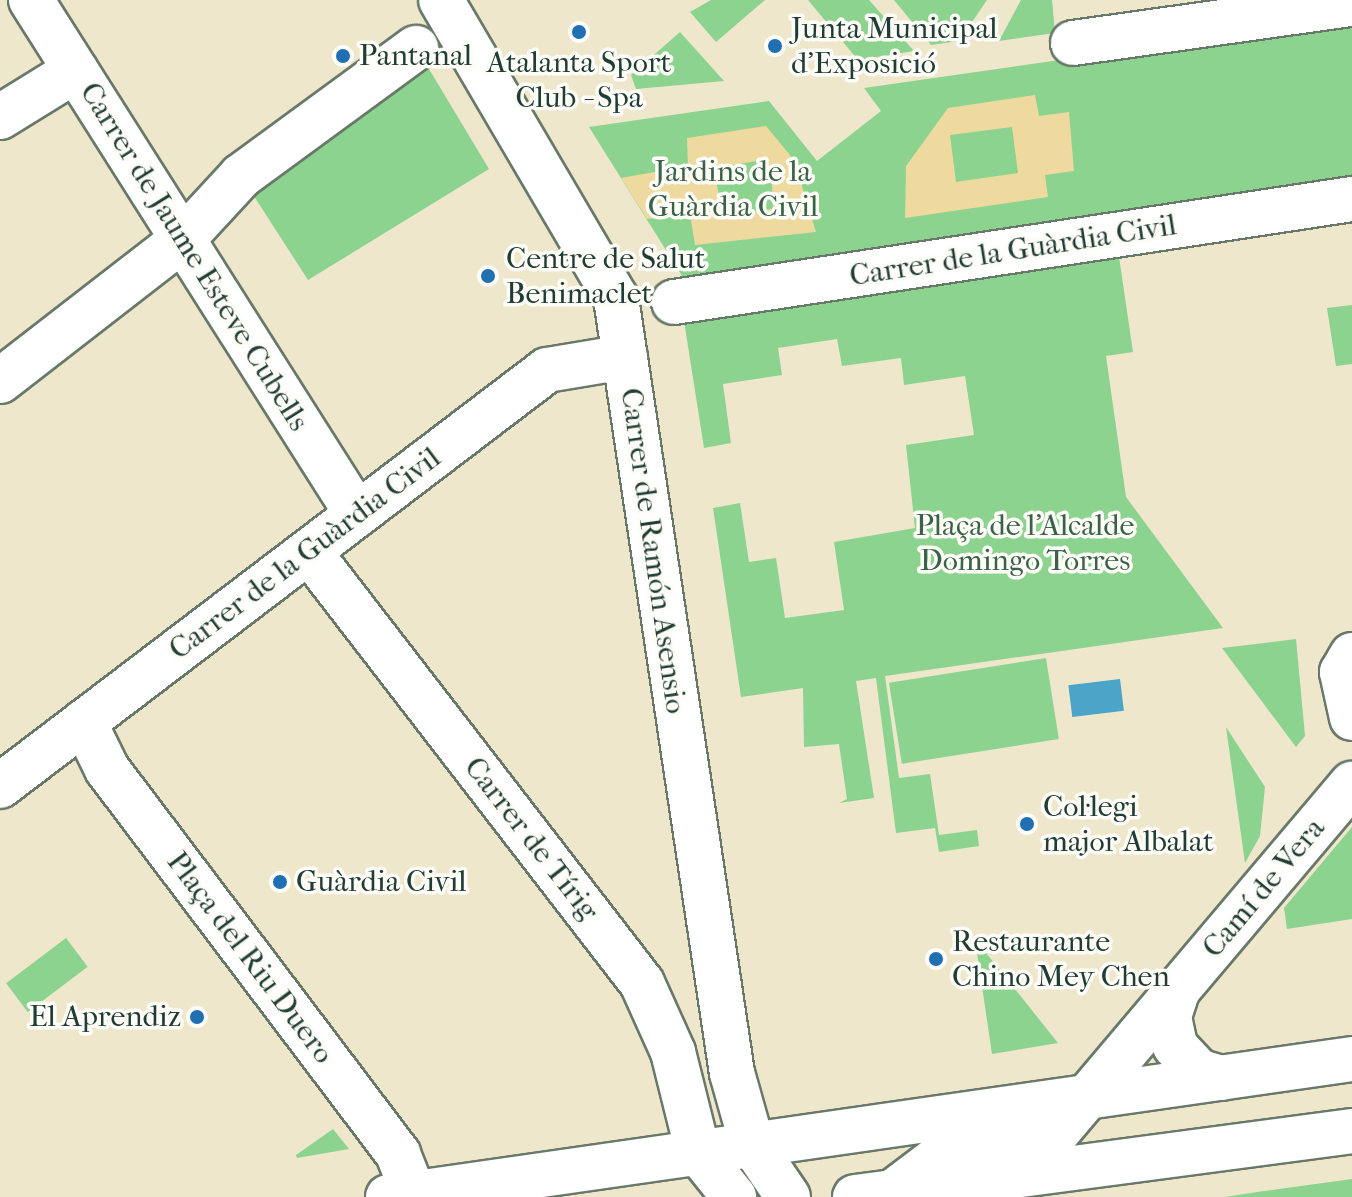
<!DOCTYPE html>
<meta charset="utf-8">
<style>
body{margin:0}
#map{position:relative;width:1352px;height:1197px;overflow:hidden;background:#efe7cc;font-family:"IM FELL French Canon",serif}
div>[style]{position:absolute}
.green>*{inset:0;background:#8bd38f;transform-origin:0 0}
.sand>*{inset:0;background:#eeda9e}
.water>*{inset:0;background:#4aa5c8;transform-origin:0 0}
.roads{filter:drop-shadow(2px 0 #687869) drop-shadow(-2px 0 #687869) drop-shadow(0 2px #687869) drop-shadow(0 -2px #687869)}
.minor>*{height:44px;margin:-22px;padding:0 22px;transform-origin:22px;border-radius:22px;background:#fff}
.major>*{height:44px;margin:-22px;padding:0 22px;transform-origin:22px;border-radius:22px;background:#fff}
.dots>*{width:22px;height:22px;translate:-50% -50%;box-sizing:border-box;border:4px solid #fdfcf7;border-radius:50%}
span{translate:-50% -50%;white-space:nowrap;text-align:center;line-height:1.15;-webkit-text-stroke:7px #fdfcf7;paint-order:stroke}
.poi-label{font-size:30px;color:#1f3d34}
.left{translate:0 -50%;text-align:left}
.right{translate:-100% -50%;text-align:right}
.park-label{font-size:30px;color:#3a624b}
.street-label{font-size:30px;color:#1f3d34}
</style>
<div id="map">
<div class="green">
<div style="clip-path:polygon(711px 0,765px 0,716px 42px,690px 12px)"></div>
<div style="clip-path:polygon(808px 0,869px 0,914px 51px,858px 60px)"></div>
<div style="clip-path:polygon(894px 0,987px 0,959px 41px,931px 45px)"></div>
<div style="clip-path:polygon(1021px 0,1052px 0,1055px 33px,999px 41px)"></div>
<div style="clip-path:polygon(1352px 18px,1352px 183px,684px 279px,589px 127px,769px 101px,817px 161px,881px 111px,864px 88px)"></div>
<div style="clip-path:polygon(405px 29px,489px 169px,308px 280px,241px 176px)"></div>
<div style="clip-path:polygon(680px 32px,724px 81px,636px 89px,631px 75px)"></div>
<div style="clip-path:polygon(1117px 243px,1133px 352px,1106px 356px,1126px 497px,1223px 628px,885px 676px,899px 778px,930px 774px,939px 835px,977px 830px,979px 846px,939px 852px,935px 828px,896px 833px,876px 678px,856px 681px,874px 798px,839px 803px,847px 799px,839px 744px,804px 747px,803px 688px,741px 697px,713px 508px,740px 503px,749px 562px,776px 558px,785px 618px,844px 610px,834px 542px,915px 528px,906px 445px,974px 435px,965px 376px,904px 385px,901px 358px,842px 366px,837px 339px,778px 348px,782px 375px,723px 384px,731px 443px,704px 448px,682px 308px)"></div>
<div style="clip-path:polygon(1352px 305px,1352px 364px,1336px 366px,1327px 308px)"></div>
<div style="clip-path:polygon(1296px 639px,1305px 736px,1296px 747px,1222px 648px)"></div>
<div style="left:1046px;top:658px;width:82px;height:159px;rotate:81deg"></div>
<div style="clip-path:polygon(1226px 727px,1265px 787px,1260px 836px,1245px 863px)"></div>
<div style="clip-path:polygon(1352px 827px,1352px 919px,1287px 929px,1284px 908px)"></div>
<div style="left:66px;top:938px;width:36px;height:75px;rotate:53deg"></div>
<div style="clip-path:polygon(975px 939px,1058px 1043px,992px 1054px)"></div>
<div style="clip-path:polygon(333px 1129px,349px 1149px,297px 1158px,296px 1155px)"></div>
<div style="clip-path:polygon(1352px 1179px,1352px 1197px,1225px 1197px,1257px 1192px)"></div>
</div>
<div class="sand">
<div style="clip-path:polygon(evenodd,1035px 95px,1039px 116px,1069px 112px,1074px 171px,1045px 175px,1048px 197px,905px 218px,906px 166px,948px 108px,1035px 95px,1012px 127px,1018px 173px,956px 182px,950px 135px,1012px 127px)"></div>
<div style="clip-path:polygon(evenodd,766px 126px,794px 160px,816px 232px,695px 245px,690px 214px,647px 219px,621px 178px,688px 166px,687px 138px,766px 126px,763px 160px,771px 167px,773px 209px,722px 214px,714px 168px,763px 160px)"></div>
</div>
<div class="water">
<div style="left:1120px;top:679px;width:32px;height:52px;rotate:83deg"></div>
</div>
<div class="roads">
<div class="minor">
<div style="left:31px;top:0;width:609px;rotate:57.62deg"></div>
<div style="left:441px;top:0;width:346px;rotate:59.6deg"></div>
<div style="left:616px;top:298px;width:784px;rotate:81.49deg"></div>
<div style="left:732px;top:1073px;width:74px;rotate:74.3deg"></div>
<div style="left:752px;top:1144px;width:64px;rotate:55.8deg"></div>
<div style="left:1073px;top:43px;width:282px;rotate:-8deg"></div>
<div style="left:0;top:117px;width:89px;rotate:-31.7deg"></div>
<div style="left:674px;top:302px;width:686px;rotate:-8.64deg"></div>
<div style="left:0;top:381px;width:230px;rotate:-37.8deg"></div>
<div style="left:182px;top:240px;width:87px;rotate:-47.3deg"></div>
<div style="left:241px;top:176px;width:217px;rotate:-36.2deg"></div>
<div style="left:310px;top:553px;width:543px;rotate:52.33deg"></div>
<div style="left:642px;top:983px;width:76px;rotate:65.8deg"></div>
<div style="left:673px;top:1052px;width:103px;rotate:76deg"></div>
<div style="left:698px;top:1152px;width:58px;rotate:51.3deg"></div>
<div style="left:1352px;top:655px;width:20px;rotate:120deg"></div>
<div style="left:1342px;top:672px;width:47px;rotate:77.7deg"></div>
<div style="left:84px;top:722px;width:52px;rotate:63.9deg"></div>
<div style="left:107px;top:769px;width:483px;rotate:52.9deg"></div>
<div style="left:398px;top:1154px;width:46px;rotate:68.4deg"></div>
<div style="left:0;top:786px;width:687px;rotate:-37.25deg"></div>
<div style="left:547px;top:370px;width:79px;rotate:-9.5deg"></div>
<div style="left:1177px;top:992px;width:26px;rotate:108deg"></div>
<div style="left:1169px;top:1017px;width:30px;rotate:78deg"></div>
<div style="left:1175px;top:1046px;width:34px;rotate:47deg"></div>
<div style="left:1198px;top:1071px;width:24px;rotate:17deg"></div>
<div style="left:894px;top:1191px;width:56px;rotate:-37.1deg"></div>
<div style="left:939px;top:1157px;width:118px;rotate:-10.7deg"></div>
<div style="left:1055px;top:1135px;width:460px;rotate:-49.8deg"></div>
</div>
<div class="major">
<div style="left:388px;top:1197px;width:974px;rotate:-8.15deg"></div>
<div style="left:855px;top:1197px;width:501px;rotate:-7.56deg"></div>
</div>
</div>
<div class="dots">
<div style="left:579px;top:32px;background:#1f6fb2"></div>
<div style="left:775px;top:46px;background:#1f6fb2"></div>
<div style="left:343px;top:56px;background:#1f6fb2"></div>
<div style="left:488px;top:276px;background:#1f6fb2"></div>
<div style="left:1027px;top:824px;background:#1f6fb2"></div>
<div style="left:280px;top:882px;background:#1f6fb2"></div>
<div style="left:936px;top:959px;background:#1f6fb2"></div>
<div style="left:197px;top:1017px;background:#1f6fb2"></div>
</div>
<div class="poi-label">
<span class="left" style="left:791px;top:46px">Junta Municipal<br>d'Exposició</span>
<span class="left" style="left:359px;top:56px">Pantanal</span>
<span style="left:579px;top:80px">Atalanta Sport<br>Club - Spa</span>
<span class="left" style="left:506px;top:276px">Centre de Salut<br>Benimaclet</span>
<span class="left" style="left:1043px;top:824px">Col·legi<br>major Albalat</span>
<span class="left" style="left:296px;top:882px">Guàrdia Civil</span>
<span class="left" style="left:952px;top:959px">Restaurante<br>Chino Mey Chen</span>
<span class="right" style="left:181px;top:1017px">El Aprendiz</span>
</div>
<div class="park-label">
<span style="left:733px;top:189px">Jardins de la<br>Guàrdia Civil</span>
<span style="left:1025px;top:543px">Plaça de l'Alcalde<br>Domingo Torres</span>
</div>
<div class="street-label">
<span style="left:1013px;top:251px;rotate:-9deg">Carrer de la Guàrdia Civil</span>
<span style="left:194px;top:257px;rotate:58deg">Carrer de Jaume Esteve Cubells</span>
<span style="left:653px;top:551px;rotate:82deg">Carrer de Ramón Asensio</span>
<span style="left:305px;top:554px;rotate:-37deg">Carrer de la Guàrdia Civil</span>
<span style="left:531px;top:839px;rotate:52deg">Carrer de Tírig</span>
<span style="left:1264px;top:888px;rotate:-50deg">Camí de Vera</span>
<span style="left:250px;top:958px;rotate:53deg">Plaça del Riu Duero</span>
</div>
</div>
